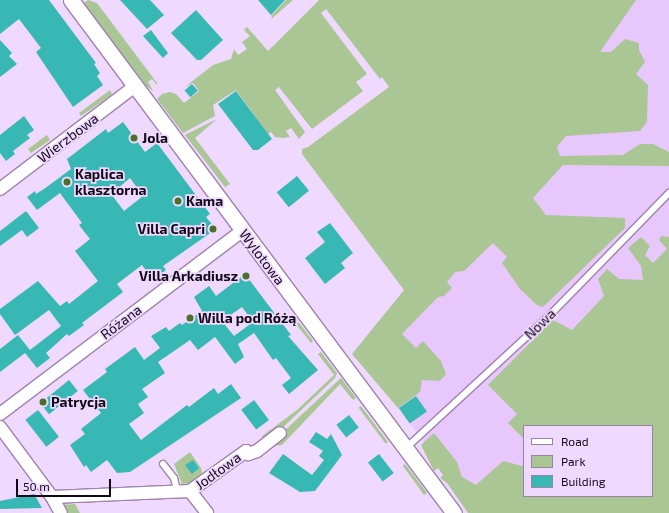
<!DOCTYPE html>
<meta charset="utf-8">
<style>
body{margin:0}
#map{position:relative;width:669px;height:513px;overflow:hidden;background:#f0d9fe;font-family:"Exo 2",sans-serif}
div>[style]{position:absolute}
.built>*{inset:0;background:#e8c8fc}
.green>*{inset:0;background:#a9c694;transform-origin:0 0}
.building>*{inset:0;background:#37b8b5;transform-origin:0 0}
.roads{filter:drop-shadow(1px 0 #9e83ae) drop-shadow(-1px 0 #9e83ae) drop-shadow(0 1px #9e83ae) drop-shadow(0 -1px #9e83ae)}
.service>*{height:6px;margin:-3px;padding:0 3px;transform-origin:3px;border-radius:3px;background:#fff}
.minor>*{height:12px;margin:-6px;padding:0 6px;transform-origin:6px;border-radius:6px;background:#fff}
.tertiary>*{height:15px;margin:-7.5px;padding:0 7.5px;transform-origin:7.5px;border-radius:7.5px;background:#fff}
.dots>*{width:11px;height:11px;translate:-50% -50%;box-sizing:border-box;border:2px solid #f0d9fe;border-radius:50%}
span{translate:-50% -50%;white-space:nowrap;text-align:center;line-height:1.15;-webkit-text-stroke:3.5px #f0d9fe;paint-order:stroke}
.street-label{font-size:14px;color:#120918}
.poi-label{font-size:14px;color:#120918;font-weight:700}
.left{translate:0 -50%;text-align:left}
.right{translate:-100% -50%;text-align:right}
.legend{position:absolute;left:523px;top:425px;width:130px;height:72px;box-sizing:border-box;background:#f0d9fe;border:1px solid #9786a2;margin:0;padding:5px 7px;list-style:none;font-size:12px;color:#120918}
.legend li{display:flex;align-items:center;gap:8px;height:20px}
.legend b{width:20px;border:1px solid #9786a2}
.scale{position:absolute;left:16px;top:479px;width:95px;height:18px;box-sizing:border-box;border:2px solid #120918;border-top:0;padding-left:5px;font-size:12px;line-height:14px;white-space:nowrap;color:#120918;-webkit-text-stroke:3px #f0d9fe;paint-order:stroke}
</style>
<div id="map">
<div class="built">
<div style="clip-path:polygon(evenodd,621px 0,669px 0,669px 513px,478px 513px,398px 408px,364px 368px,621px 0,524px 426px,652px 426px,652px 496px,524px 496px,524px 426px)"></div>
</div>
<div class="green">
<div style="clip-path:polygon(88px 0,97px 3px,157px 83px,157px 85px,152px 79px,148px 82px,153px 91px,146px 86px,84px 3px)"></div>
<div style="clip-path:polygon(286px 0,293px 0,269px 21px,273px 18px,271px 16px)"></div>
<div style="clip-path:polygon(319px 0,636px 0,600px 52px,611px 52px,625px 39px,639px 43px,639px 50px,645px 62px,636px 74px,648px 85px,647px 122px,640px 131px,566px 136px,557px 147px,560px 156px,623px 155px,640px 144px,653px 144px,669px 152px,669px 166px,563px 165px,533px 198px,546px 215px,625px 218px,625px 228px,543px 307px,537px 305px,520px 289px,502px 263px,507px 257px,493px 243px,464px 271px,455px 272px,447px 282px,452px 288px,444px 296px,438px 297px,402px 334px,416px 348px,423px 341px,441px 361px,446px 374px,440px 381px,422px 380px,420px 392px,398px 408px,352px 354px,404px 290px,302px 154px,302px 149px,308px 147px,389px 87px,382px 77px,380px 79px,326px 9px,321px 13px,367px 74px,356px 82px,363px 91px,312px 129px,279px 87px,275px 90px,305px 132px,299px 139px,291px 128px,286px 131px,290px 137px,283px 138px,275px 137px,271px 132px,268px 134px,236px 90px,213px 105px,215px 116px,183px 133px,157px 99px,162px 94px,170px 92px,176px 94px,184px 103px,199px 91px,193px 83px,185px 87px,213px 65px,231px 59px,234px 49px,238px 55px,247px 49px,242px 42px,250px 36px,244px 30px,247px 27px,268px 51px)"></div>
<div style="clip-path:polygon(110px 90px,112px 94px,110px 96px,81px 116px,79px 113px)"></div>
<div style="clip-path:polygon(217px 119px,195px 138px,230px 184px,225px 187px,185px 135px)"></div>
<div style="clip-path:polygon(47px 135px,50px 140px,31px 153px,28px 149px)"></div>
<div style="clip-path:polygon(661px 236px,669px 237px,669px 513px,468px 513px,447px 483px,440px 478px,443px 475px,438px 468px,434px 471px,421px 445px,434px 433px,457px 462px,462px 477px,476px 485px,503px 461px,522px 466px,524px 463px,524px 496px,652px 496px,652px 426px,524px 426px,524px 439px,508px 423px,517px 414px,488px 385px,553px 320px,572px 330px,604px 296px,598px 279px,607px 269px,619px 279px,643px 280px,641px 266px,628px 248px,641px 237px,650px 246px,645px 255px,653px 263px,667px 249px,659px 240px)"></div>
<div style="clip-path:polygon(294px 316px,313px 341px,311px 343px,291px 318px)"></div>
<div style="clip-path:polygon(321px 352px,337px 373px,335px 378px,279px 431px,264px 440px,262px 436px,297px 410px,334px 375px,318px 354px)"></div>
<div style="clip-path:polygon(341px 378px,356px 398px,353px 400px,340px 384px,282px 445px,273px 446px,281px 434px)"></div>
<div style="left:361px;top:406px;width:45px;height:3px;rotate:53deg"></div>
<div style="clip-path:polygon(190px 452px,201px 468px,202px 473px,191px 483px,182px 484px,174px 464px)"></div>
<div style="clip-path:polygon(405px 464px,427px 493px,424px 495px,403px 466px)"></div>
<div style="clip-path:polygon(75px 504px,80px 513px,65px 513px,59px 505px)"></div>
</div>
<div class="building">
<div style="clip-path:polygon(0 0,49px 0,96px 63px,94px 64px,100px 73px,97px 76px,103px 85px,73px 107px,36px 52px,41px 48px,19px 19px,0 34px)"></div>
<div style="clip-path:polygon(120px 0,150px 0,164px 15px,147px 29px)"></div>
<div style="clip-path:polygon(258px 0,285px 0,271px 15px)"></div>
<div style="clip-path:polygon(196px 10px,223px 40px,201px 60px,197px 60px,171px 33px)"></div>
<div style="clip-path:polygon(151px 30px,168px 53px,163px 58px,143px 36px)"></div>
<div style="clip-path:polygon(0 40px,12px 53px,9px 56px,17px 64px,0 77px)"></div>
<div style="left:192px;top:84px;width:9px;height:10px;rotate:49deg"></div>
<div style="clip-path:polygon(236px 91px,272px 139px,258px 150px,253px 150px,218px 104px)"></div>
<div style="clip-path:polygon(24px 116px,34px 130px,27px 135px,30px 138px,13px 151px,15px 154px,6px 161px,0 153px,0 135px)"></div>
<div style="clip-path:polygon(evenodd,123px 122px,145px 152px,157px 143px,210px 214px,206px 217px,216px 229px,163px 266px,166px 270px,153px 280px,142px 265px,117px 284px,123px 292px,82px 323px,84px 325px,69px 336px,67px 334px,46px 353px,50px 358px,37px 368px,25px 353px,0 372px,0 349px,18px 335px,30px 350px,61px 326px,49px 310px,15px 335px,0 314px,0 309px,38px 281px,60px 306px,67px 301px,69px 304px,98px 281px,75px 251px,90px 239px,79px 225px,82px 223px,60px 193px,37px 210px,27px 197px,35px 191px,36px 194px,44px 189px,71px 169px,67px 159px,106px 129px,108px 133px,123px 122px,130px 178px,143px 196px,124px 211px,111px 194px,130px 178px)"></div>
<div style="left:297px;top:176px;width:19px;height:26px;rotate:51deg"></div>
<div style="clip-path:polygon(26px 211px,39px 228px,27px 237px,22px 230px,0 246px,0 231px)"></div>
<div style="clip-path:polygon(330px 223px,353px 253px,341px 263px,345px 268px,325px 284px,305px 258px,325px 242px,317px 232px)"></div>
<div style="clip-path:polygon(evenodd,245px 274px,291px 335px,288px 336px,318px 370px,289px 394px,282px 385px,291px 378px,276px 358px,273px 360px,254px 333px,238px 344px,244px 357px,235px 364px,215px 337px,198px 350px,190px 340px,158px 362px,165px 373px,142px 389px,148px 397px,138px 404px,144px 413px,129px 424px,141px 440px,187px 405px,189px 407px,214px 388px,218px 394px,231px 384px,241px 398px,130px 472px,117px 473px,107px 460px,91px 472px,86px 465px,84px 467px,70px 445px,85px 434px,81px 429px,101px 413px,83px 390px,107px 372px,105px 369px,135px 347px,144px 360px,160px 348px,151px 336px,166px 327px,169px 331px,180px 323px,182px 325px,202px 311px,194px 297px,209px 286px,216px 296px,245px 274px,242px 307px,253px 322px,234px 336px,222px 321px,242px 307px)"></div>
<div style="left:69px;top:380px;width:14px;height:37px;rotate:51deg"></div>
<div style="left:416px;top:396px;width:19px;height:21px;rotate:55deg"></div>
<div style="left:254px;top:400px;width:25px;height:16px;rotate:53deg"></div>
<div style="left:38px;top:410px;width:34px;height:16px;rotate:52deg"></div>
<div style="left:349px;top:415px;width:16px;height:16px;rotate:52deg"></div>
<div style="clip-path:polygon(316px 432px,327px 439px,331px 434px,342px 455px,315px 491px,300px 492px,269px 473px,283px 454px,312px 475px,324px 460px,319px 456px,323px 451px,309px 442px)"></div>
<div style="left:379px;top:454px;width:24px;height:14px;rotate:52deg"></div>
<div style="clip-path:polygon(193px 460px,199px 468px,192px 474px,185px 465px)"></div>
<div style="clip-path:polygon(34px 494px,42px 508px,0 509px,0 501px)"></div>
</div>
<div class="roads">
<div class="service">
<div style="left:406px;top:448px;width:192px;rotate:-42.7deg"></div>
<div style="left:547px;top:318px;width:175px;rotate:-45.7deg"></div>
<div style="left:163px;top:464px;width:18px;rotate:52deg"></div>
<div style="left:174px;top:478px;width:12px;rotate:76deg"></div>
</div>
<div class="minor">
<div style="left:0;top:189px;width:170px;rotate:-37.3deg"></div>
<div style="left:0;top:414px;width:305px;rotate:-37.1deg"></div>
<div style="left:0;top:427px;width:87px;rotate:53.4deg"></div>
<div style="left:52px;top:497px;width:18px;rotate:61deg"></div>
<div style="left:190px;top:491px;width:28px;rotate:52deg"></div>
<div style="left:52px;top:497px;width:138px;rotate:-2.5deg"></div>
<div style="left:190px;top:491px;width:69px;rotate:-35.5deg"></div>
<div style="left:246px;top:451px;width:4px;rotate:56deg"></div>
<div style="left:248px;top:454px;width:9px;rotate:-18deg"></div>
<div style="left:257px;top:451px;width:29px;rotate:-38deg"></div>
</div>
<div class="tertiary">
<div style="left:71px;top:0;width:640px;rotate:53.26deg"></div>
</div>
</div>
<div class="dots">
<div style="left:134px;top:138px;background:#4b702a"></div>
<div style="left:67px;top:182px;background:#4b702a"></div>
<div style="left:178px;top:201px;background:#4b702a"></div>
<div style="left:213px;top:229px;background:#4b702a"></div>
<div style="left:246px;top:276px;background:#4b702a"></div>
<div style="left:190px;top:318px;background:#4b702a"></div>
<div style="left:43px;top:402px;background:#4b702a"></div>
</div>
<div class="street-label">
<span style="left:68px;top:138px;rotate:-37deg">Wierzbowa</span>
<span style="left:262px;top:257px;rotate:53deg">Wylotowa</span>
<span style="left:121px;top:322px;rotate:-37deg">Różana</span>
<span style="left:540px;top:324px;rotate:-44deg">Nowa</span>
<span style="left:218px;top:471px;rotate:-36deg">Jodłowa</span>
</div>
<div class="poi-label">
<span class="left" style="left:142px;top:138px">Jola</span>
<span class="left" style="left:75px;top:182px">Kaplica<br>klasztorna</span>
<span class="left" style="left:186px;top:201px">Kama</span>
<span class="right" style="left:205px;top:229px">Villa Capri</span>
<span class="right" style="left:238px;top:276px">Villa Arkadiusz</span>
<span class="left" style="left:198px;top:318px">Willa pod Różą</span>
<span class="left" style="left:51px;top:402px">Patrycja</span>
</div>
<ul class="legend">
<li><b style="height:5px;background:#fff"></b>Road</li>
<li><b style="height:11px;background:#a9c694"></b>Park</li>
<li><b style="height:11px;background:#37b8b5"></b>Building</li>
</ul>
<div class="scale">50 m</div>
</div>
